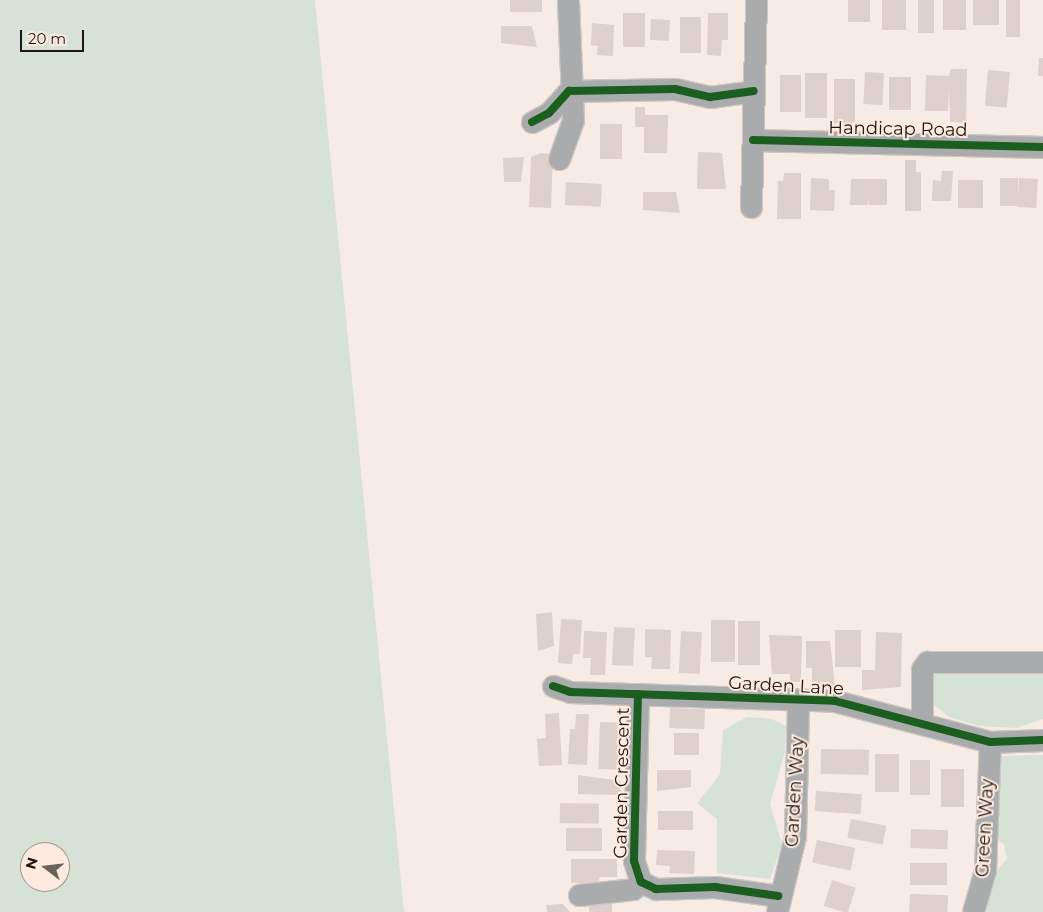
<!DOCTYPE html>
<style>
body{margin:0}
#map{position:relative;width:1043px;height:912px;overflow:hidden;background:#f7ece5;font-family:Montserrat,sans-serif}
div>[style]{position:absolute}
.green>*{inset:0;background:#d6e2d6}
.building>*{inset:0;background:#ded0cc;transform-origin:0 0}
.roads{filter:drop-shadow(1px 0 #cec6c0) drop-shadow(-1px 0 #cec6c0) drop-shadow(0 1px #cec6c0) drop-shadow(0 -1px #cec6c0)}
.minor>*{height:21px;margin:-10.5px;padding:0 10.5px;transform-origin:10.5px;border-radius:10.5px;background:#aaabac}
.cycleway>*{height:8px;margin:-4px;padding:0 4px;transform-origin:4px;border-radius:4px;background:#1b5e20}
span{translate:-50% -50%;white-space:nowrap;text-align:center;line-height:1.15;-webkit-text-stroke:4px #feeade;paint-order:stroke}
.street-label{font-size:18px;color:#1e1611}
.north{position:absolute;left:20px;top:842px;width:50px;height:50px;box-sizing:border-box;background:#feeade;border:1px solid #a4958c;border-radius:50%;rotate:286deg;font-size:14px;font-weight:700;line-height:20px;text-align:center;color:#1e1611}
.north::after{content:'';display:block;margin:auto;width:18px;height:22px;background:#6a615b;clip-path:polygon(50% 0,100% 100%,50% 72%,0 100%)}
.scale{position:absolute;left:20px;top:30px;width:64px;height:22px;box-sizing:border-box;border:2px solid #1e1611;border-top:0;padding-left:6px;font-size:15px;line-height:18px;white-space:nowrap;color:#1e1611;-webkit-text-stroke:4px #feeade;paint-order:stroke}
</style>
<div id="map">
<div class="green">
<div style="clip-path:polygon(evenodd,0 0,315px 0,404px 912px,0 912px,0 0,30px 852px,60px 852px,60px 882px,30px 882px,30px 852px)"></div>
<div style="clip-path:polygon(932px 668px,1043px 670px,1043px 719px,1016px 728px,980px 726px,949px 717px,929px 701px)"></div>
<div style="clip-path:polygon(747px 717px,772px 719px,786px 726px,785px 752px,770px 804px,782px 844px,770px 879px,717px 873px,717px 819px,697px 803px,720px 774px,723px 730px)"></div>
<div style="clip-path:polygon(1043px 755px,1043px 912px,987px 912px,992px 876px,1007px 859px,1004px 844px,994px 837px,997px 756px)"></div>
</div>
<div class="building">
<div style="left:510px;top:0;width:32px;height:12px"></div>
<div style="left:848px;top:0;width:22px;height:22px"></div>
<div style="left:882px;top:0;width:24px;height:30px"></div>
<div style="left:918px;top:0;width:16px;height:33px"></div>
<div style="left:943px;top:0;width:23px;height:30px"></div>
<div style="left:973px;top:0;width:26px;height:25px"></div>
<div style="left:1006px;top:0;width:14px;height:37px"></div>
<div style="left:623px;top:13px;width:22px;height:34px"></div>
<div style="clip-path:polygon(708px 13px,728px 13px,728px 40px,722px 40px,721px 56px,707px 55px)"></div>
<div style="left:680px;top:17px;width:21px;height:36px"></div>
<div style="left:651px;top:19px;width:19px;height:21px;rotate:3deg"></div>
<div style="clip-path:polygon(592px 23px,614px 25px,613px 56px,597px 55px,598px 46px,591px 45px)"></div>
<div style="clip-path:polygon(501px 26px,532px 26px,537px 47px,501px 43px)"></div>
<div style="clip-path:polygon(1039px 58px,1043px 58px,1043px 76px,1038px 76px)"></div>
<div style="clip-path:polygon(951px 69px,967px 69px,966px 123px,950px 122px,949px 88px,948px 111px,925px 111px,926px 75px,949px 76px)"></div>
<div style="left:988px;top:70px;width:22px;height:36px;rotate:5deg"></div>
<div style="left:865px;top:72px;width:19px;height:32px;rotate:3deg"></div>
<div style="left:805px;top:73px;width:22px;height:45px"></div>
<div style="left:780px;top:75px;width:21px;height:37px"></div>
<div style="left:889px;top:77px;width:22px;height:33px"></div>
<div style="left:834px;top:79px;width:21px;height:44px"></div>
<div style="clip-path:polygon(635px 107px,645px 107px,645px 115px,668px 115px,667px 153px,644px 153px,644px 127px,635px 127px)"></div>
<div style="left:600px;top:124px;width:22px;height:35px"></div>
<div style="clip-path:polygon(698px 152px,722px 153px,726px 189px,697px 189px)"></div>
<div style="clip-path:polygon(541px 153px,553px 154px,551px 208px,529px 207px,531px 157px)"></div>
<div style="clip-path:polygon(524px 157px,521px 182px,504px 182px,503px 158px)"></div>
<div style="clip-path:polygon(905px 160px,916px 160px,916px 172px,921px 172px,921px 211px,905px 211px)"></div>
<div style="clip-path:polygon(942px 171px,953px 171px,951px 201px,932px 201px,933px 180px,941px 181px)"></div>
<div style="clip-path:polygon(784px 173px,801px 173px,801px 219px,777px 219px,778px 181px,783px 181px)"></div>
<div style="clip-path:polygon(811px 178px,829px 179px,829px 190px,835px 190px,834px 211px,810px 210px)"></div>
<div style="left:1000px;top:178px;width:18px;height:28px"></div>
<div style="left:1019px;top:178px;width:19px;height:29px;rotate:3deg"></div>
<div style="clip-path:polygon(851px 179px,887px 179px,887px 205px,869px 205px,869px 199px,868px 205px,850px 205px)"></div>
<div style="left:958px;top:180px;width:25px;height:28px"></div>
<div style="left:566px;top:182px;width:36px;height:23px;rotate:3deg"></div>
<div style="clip-path:polygon(643px 192px,676px 192px,680px 213px,643px 210px)"></div>
<div style="clip-path:polygon(552px 612px,554px 646px,538px 651px,536px 614px)"></div>
<div style="clip-path:polygon(561px 619px,582px 620px,580px 654px,573px 654px,572px 664px,558px 663px)"></div>
<div style="left:711px;top:620px;width:24px;height:42px"></div>
<div style="left:738px;top:621px;width:22px;height:44px"></div>
<div style="left:614px;top:627px;width:21px;height:38px;rotate:3deg"></div>
<div style="clip-path:polygon(645px 629px,671px 630px,670px 669px,651px 669px,652px 657px,645px 657px)"></div>
<div style="left:835px;top:630px;width:26px;height:37px"></div>
<div style="clip-path:polygon(584px 631px,607px 632px,605px 675px,590px 675px,591px 658px,583px 658px)"></div>
<div style="left:681px;top:631px;width:21px;height:42px;rotate:3deg"></div>
<div style="clip-path:polygon(876px 632px,902px 633px,901px 687px,862px 690px,862px 670px,875px 670px)"></div>
<div style="clip-path:polygon(769px 635px,802px 636px,801px 682px,790px 682px,790px 674px,772px 674px)"></div>
<div style="clip-path:polygon(806px 641px,830px 641px,835px 686px,812px 686px,812px 668px,806px 668px)"></div>
<div style="left:670px;top:708px;width:35px;height:20px;rotate:2deg"></div>
<div style="clip-path:polygon(559px 713px,562px 765px,539px 766px,537px 739px,546px 738px,545px 714px)"></div>
<div style="clip-path:polygon(576px 714px,589px 714px,587px 765px,568px 764px,570px 729px,575px 729px)"></div>
<div style="left:600px;top:722px;width:23px;height:47px;rotate:2deg"></div>
<div style="left:674px;top:733px;width:25px;height:22px"></div>
<div style="left:821px;top:749px;width:48px;height:25px;rotate:1deg"></div>
<div style="left:875px;top:754px;width:24px;height:38px"></div>
<div style="left:910px;top:760px;width:20px;height:35px"></div>
<div style="left:964px;top:769px;width:38px;height:23px;rotate:90deg"></div>
<div style="clip-path:polygon(657px 770px,691px 770px,691px 787px,657px 791px)"></div>
<div style="clip-path:polygon(578px 775px,621px 781px,621px 795px,578px 794px)"></div>
<div style="left:816px;top:791px;width:46px;height:20px;rotate:4deg"></div>
<div style="left:560px;top:803px;width:39px;height:20px;rotate:1deg"></div>
<div style="left:658px;top:811px;width:35px;height:19px"></div>
<div style="left:851px;top:819px;width:36px;height:19px;rotate:11deg"></div>
<div style="left:566px;top:828px;width:36px;height:23px"></div>
<div style="left:911px;top:829px;width:37px;height:19px;rotate:2deg"></div>
<div style="left:817px;top:840px;width:39px;height:23px;rotate:12deg"></div>
<div style="clip-path:polygon(657px 850px,695px 851px,694px 874px,669px 873px,670px 866px,656px 865px)"></div>
<div style="clip-path:polygon(571px 859px,617px 859px,617px 877px,600px 877px,598px 883px,571px 883px)"></div>
<div style="left:910px;top:863px;width:37px;height:22px"></div>
<div style="left:832px;top:880px;width:25px;height:27px;rotate:18deg"></div>
<div style="left:910px;top:894px;width:38px;height:18px;rotate:2deg"></div>
<div style="left:589px;top:903px;width:23px;height:9px"></div>
<div style="clip-path:polygon(563px 904px,570px 912px,547px 912px,546px 905px)"></div>
</div>
<div class="roads">
<div class="minor">
<div style="left:532px;top:122px;width:19px;rotate:-28deg"></div>
<div style="left:549px;top:113px;width:30px;rotate:-48deg"></div>
<div style="left:569px;top:91px;width:106px;rotate:-1.1deg"></div>
<div style="left:675px;top:89px;width:36px;rotate:13deg"></div>
<div style="left:710px;top:97px;width:44px;rotate:-7.8deg"></div>
<div style="left:753px;top:140px;width:290px;rotate:1.4deg"></div>
<div style="left:559px;top:159px;width:41px;rotate:-70.3deg"></div>
<div style="left:573px;top:120px;width:120px;rotate:-92.4deg"></div>
<div style="left:751px;top:207px;width:207px;rotate:-88.6deg"></div>
<div style="left:553px;top:686px;width:18px;rotate:19deg"></div>
<div style="left:570px;top:692px;width:265px;rotate:1.9deg"></div>
<div style="left:835px;top:701px;width:160px;rotate:14.8deg"></div>
<div style="left:990px;top:742px;width:53px;rotate:-2.2deg"></div>
<div style="left:638px;top:694px;width:167px;rotate:91.4deg"></div>
<div style="left:634px;top:861px;width:22px;rotate:72deg"></div>
<div style="left:641px;top:882px;width:17px;rotate:25deg"></div>
<div style="left:656px;top:889px;width:59px;rotate:-1.9deg"></div>
<div style="left:715px;top:887px;width:64px;rotate:8.1deg"></div>
<div style="left:922px;top:722px;width:53px;rotate:-90deg"></div>
<div style="left:922px;top:669px;width:9px;rotate:-54deg"></div>
<div style="left:927px;top:662px;width:116px"></div>
<div style="left:579px;top:895px;width:54px;rotate:-6.3deg"></div>
<div style="left:633px;top:889px;width:11px;rotate:-41deg"></div>
<div style="left:777px;top:912px;width:78px;rotate:-76.7deg"></div>
<div style="left:795px;top:836px;width:136px;rotate:-88.7deg"></div>
<div style="left:973px;top:912px;width:44px;rotate:-74.1deg"></div>
<div style="left:985px;top:870px;width:128px;rotate:-87.8deg"></div>
</div>
</div>
<div class="cycleway">
<div style="left:532px;top:122px;width:19px;rotate:-28deg"></div>
<div style="left:549px;top:113px;width:30px;rotate:-48deg"></div>
<div style="left:569px;top:91px;width:106px;rotate:-1.1deg"></div>
<div style="left:675px;top:89px;width:36px;rotate:13deg"></div>
<div style="left:710px;top:97px;width:44px;rotate:-7.8deg"></div>
<div style="left:753px;top:140px;width:290px;rotate:1.4deg"></div>
<div style="left:553px;top:686px;width:18px;rotate:19deg"></div>
<div style="left:570px;top:692px;width:265px;rotate:1.9deg"></div>
<div style="left:835px;top:701px;width:160px;rotate:14.8deg"></div>
<div style="left:990px;top:742px;width:53px;rotate:-2.2deg"></div>
<div style="left:638px;top:694px;width:167px;rotate:91.4deg"></div>
<div style="left:634px;top:861px;width:22px;rotate:72deg"></div>
<div style="left:641px;top:882px;width:17px;rotate:25deg"></div>
<div style="left:656px;top:889px;width:59px;rotate:-1.9deg"></div>
<div style="left:715px;top:887px;width:64px;rotate:8.1deg"></div>
</div>
<div class="street-label">
<span style="left:898px;top:129px;rotate:1deg">Handicap Road</span>
<span style="left:786px;top:686px;rotate:3deg">Garden Lane</span>
<span style="left:622px;top:783px;rotate:-89deg">Garden Crescent</span>
<span style="left:795px;top:792px;rotate:-87deg">Garden Way</span>
<span style="left:985px;top:828px;rotate:-87deg">Green Way</span>
</div>
<div class="north">N</div>
<div class="scale">20 m</div>
</div>
